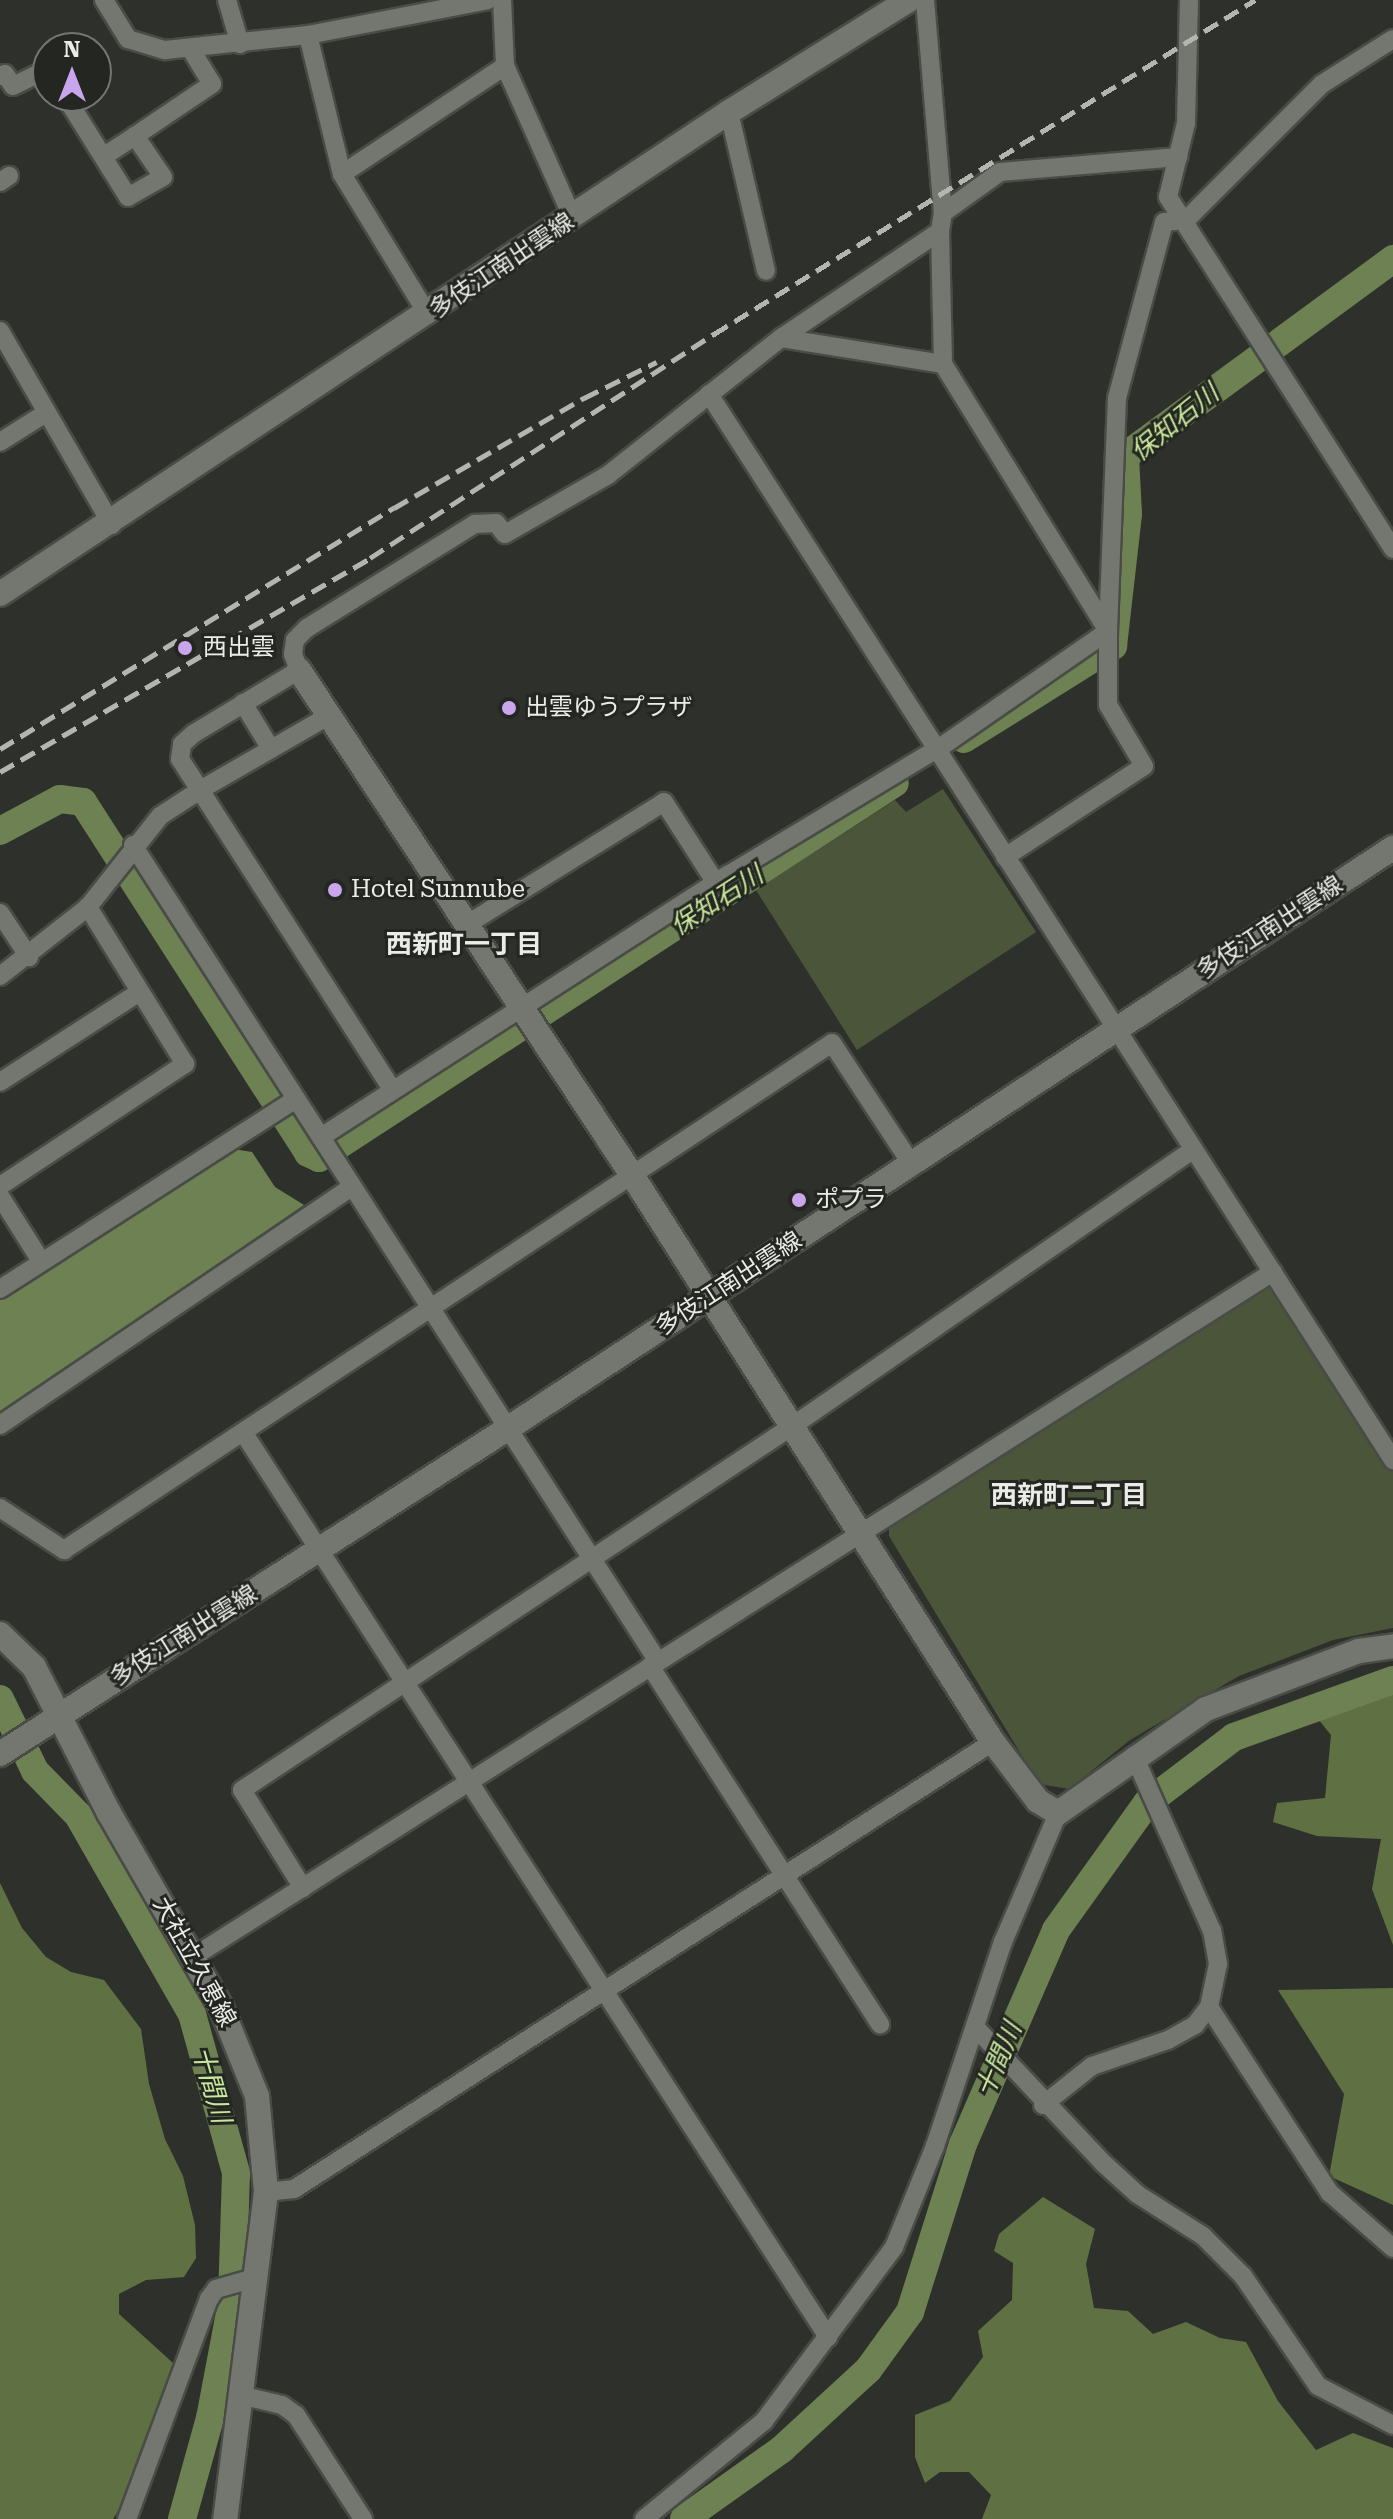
<!DOCTYPE html>
<meta charset="utf-8">
<style>
body{margin:0}
#map{position:relative;width:1393px;height:2519px;overflow:hidden;background:#2e312b;font-family:"Roboto Serif","Noto Sans JP",serif}
div>[style]{position:absolute}
.green>*{inset:0;background:#4a5539}
.forest>*{inset:0;background:#5f7143}
.water>*{inset:0;background:#6e8152}
.river>*{height:28px;margin:-14px;padding:0 14px;transform-origin:14px;border-radius:14px;background:#6e8152}
.roads{filter:drop-shadow(2px 0 #494c46) drop-shadow(-2px 0 #494c46) drop-shadow(0 2px #494c46) drop-shadow(0 -2px #494c46)}
.street>*{height:18px;margin:-9px;padding:0 9px;transform-origin:9px;border-radius:9px;background:#747770}
.secondary>*{height:24px;margin:-12px;padding:0 12px;transform-origin:12px;border-radius:12px;background:#747770}
.rail>*{height:5px;margin-top:-2.5px;transform-origin:0;background:repeating-linear-gradient(90deg,#b4b5b1 0 16px,transparent 0 24px)}
.dots>*{width:22px;height:22px;translate:-50% -50%;box-sizing:border-box;border:4px solid #242721;border-radius:50%}
span{translate:-50% -50%;white-space:nowrap;text-align:center;line-height:1.15;-webkit-text-stroke:6px #242721;paint-order:stroke}
.street-label{font-size:24px;color:#ebece8}
.poi-label{font-size:24px;color:#ebece8}
.left{translate:0 -50%;text-align:left}
.water-label{font-size:26px;color:#c9e79d;font-style:italic}
.neighbourhood-label{font-size:26px;color:#ebece8;font-weight:700}
.north{position:absolute;left:32px;top:32px;width:80px;height:80px;box-sizing:border-box;background:#242721;border:2px solid #747671;border-radius:50%;rotate:0deg;font-size:22px;font-weight:700;line-height:32px;text-align:center;color:#ebece8}
.north::after{content:'';display:block;margin:auto;width:28px;height:36px;background:#c9a5ee;clip-path:polygon(50% 0,100% 100%,50% 72%,0 100%)}
</style>
<div id="map">
<div class="green">
<div style="clip-path:polygon(943px 789px,1036px 932px,857px 1050px,756px 890px,895px 800px,906px 812px)"></div>
<div style="clip-path:polygon(1267px 1287px,1273px 1288px,1379px 1457px,1393px 1456px,1393px 1628px,1333px 1640px,1239px 1676px,1130px 1740px,1069px 1789px,1039px 1784px,889px 1536px,889px 1527px)"></div>
</div>
<div class="forest">
<div style="clip-path:polygon(1382px 1692px,1393px 1693px,1393px 1945px,1372px 1889px,1381px 1839px,1317px 1836px,1273px 1822px,1277px 1803px,1325px 1798px,1331px 1735px,1314px 1714px)"></div>
<div style="clip-path:polygon(0 1883px,22px 1928px,46px 1957px,71px 1972px,104px 1980px,141px 2029px,149px 2084px,165px 2139px,183px 2176px,195px 2225px,196px 2258px,184px 2277px,146px 2280px,119px 2294px,119px 2314px,173px 2363px,168px 2391px,126px 2499px,113px 2519px,0 2519px)"></div>
<div style="clip-path:polygon(1393px 1988px,1393px 2205px,1329px 2176px,1344px 2094px,1278px 1990px)"></div>
<div style="clip-path:polygon(1043px 2197px,1095px 2229px,1086px 2264px,1094px 2308px,1128px 2311px,1153px 2334px,1186px 2322px,1220px 2338px,1246px 2342px,1278px 2401px,1316px 2450px,1353px 2433px,1393px 2448px,1393px 2519px,982px 2519px,991px 2495px,969px 2472px,940px 2472px,925px 2483px,915px 2457px,915px 2415px,950px 2401px,983px 2357px,978px 2331px,1012px 2300px,1013px 2263px,994px 2251px,999px 2234px)"></div>
</div>
<div class="water">
<div style="clip-path:polygon(234px 1149px,252px 1152px,275px 1187px,304px 1205px,0 1414px,0 1300px)"></div>
</div>
<div class="river">
<div style="left:964px;top:739px;width:176px;rotate:-32deg"></div>
<div style="left:1113px;top:646px;width:133px;rotate:-83.5deg"></div>
<div style="left:1128px;top:514px;width:58px;rotate:-93deg"></div>
<div style="left:1125px;top:456px;width:333px;rotate:-36.3deg"></div>
<div style="left:0;top:831px;width:68px;rotate:-28.1deg"></div>
<div style="left:60px;top:799px;width:23px;rotate:7deg"></div>
<div style="left:83px;top:802px;width:417px;rotate:57.3deg"></div>
<div style="left:308px;top:1153px;width:12px;rotate:24deg"></div>
<div style="left:319px;top:1158px;width:687px;rotate:-33.07deg"></div>
<div style="left:0;top:1699px;width:80px;rotate:64.1deg"></div>
<div style="left:35px;top:1771px;width:62px;rotate:45.7deg"></div>
<div style="left:78px;top:1815px;width:229px;rotate:60.2deg"></div>
<div style="left:192px;top:2014px;width:165px;rotate:74.5deg"></div>
<div style="left:236px;top:2173px;width:129px;rotate:91.8deg"></div>
<div style="left:232px;top:2302px;width:118px;rotate:100.7deg"></div>
<div style="left:210px;top:2418px;width:105px;rotate:105.5deg"></div>
<div style="left:684px;top:2519px;width:120px;rotate:-35.5deg"></div>
<div style="left:782px;top:2449px;width:117px;rotate:-42.6deg"></div>
<div style="left:868px;top:2370px;width:72px;rotate:-54.1deg"></div>
<div style="left:910px;top:2312px;width:176px;rotate:-72.5deg"></div>
<div style="left:963px;top:2144px;width:233px;rotate:-66.5deg"></div>
<div style="left:1056px;top:1930px;width:156px;rotate:-54.4deg"></div>
<div style="left:1147px;top:1803px;width:109px;rotate:-37.2deg"></div>
<div style="left:1234px;top:1737px;width:169px;rotate:-19.7deg"></div>
</div>
<div class="roads">
<div class="street">
<div style="left:104px;top:0;width:46px;rotate:58.4deg"></div>
<div style="left:128px;top:39px;width:39px;rotate:17deg"></div>
<div style="left:165px;top:50px;width:144px;rotate:-6deg"></div>
<div style="left:308px;top:35px;width:183px;rotate:-11deg"></div>
<div style="left:227px;top:0;width:46px;rotate:73.5deg"></div>
<div style="left:502px;top:0;width:66px;rotate:87.4deg"></div>
<div style="left:505px;top:66px;width:167px;rotate:66deg"></div>
<div style="left:925px;top:0;width:214px;rotate:85.2deg"></div>
<div style="left:1189px;top:0;width:123px;rotate:91.4deg"></div>
<div style="left:1186px;top:123px;width:76px;rotate:103.7deg"></div>
<div style="left:1168px;top:197px;width:418px;rotate:57.4deg"></div>
<div style="left:308px;top:35px;width:143px;rotate:76.3deg"></div>
<div style="left:342px;top:174px;width:165px;rotate:58.6deg"></div>
<div style="left:0;top:76px;width:5px;rotate:-22deg"></div>
<div style="left:5px;top:74px;width:14px;rotate:56deg"></div>
<div style="left:13px;top:86px;width:39px;rotate:-26deg"></div>
<div style="left:65px;top:96px;width:119px;rotate:58deg"></div>
<div style="left:128px;top:197px;width:40px;rotate:-29.7deg"></div>
<div style="left:163px;top:177px;width:50px;rotate:-124.3deg"></div>
<div style="left:135px;top:136px;width:37px;rotate:147deg"></div>
<div style="left:729px;top:112px;width:163px;rotate:76.9deg"></div>
<div style="left:135px;top:136px;width:93px;rotate:-34deg"></div>
<div style="left:212px;top:84px;width:42px;rotate:-121.4deg"></div>
<div style="left:342px;top:174px;width:196px;rotate:-33.5deg"></div>
<div style="left:0;top:182px;width:11px;rotate:-34deg"></div>
<div style="left:940px;top:231px;width:18px;rotate:-81deg"></div>
<div style="left:943px;top:213px;width:70px;rotate:-35.7deg"></div>
<div style="left:1000px;top:172px;width:179px;rotate:-4.8deg"></div>
<div style="left:0;top:331px;width:224px;rotate:60deg"></div>
<div style="left:781px;top:338px;width:164px;rotate:9.1deg"></div>
<div style="left:709px;top:394px;width:1267px;rotate:57.31deg"></div>
<div style="left:0;top:442px;width:54px;rotate:-32.2deg"></div>
<div style="left:243px;top:703px;width:54px;rotate:58.7deg"></div>
<div style="left:330px;top:715px;width:150px;rotate:150deg"></div>
<div style="left:200px;top:790px;width:37px;rotate:-123deg"></div>
<div style="left:180px;top:759px;width:15px;rotate:-82deg"></div>
<div style="left:182px;top:744px;width:15px;rotate:-42deg"></div>
<div style="left:193px;top:734px;width:124px;rotate:-31.1deg"></div>
<div style="left:299px;top:670px;width:17px;rotate:-111deg"></div>
<div style="left:293px;top:654px;width:14px;rotate:-82deg"></div>
<div style="left:295px;top:640px;width:17px;rotate:-45deg"></div>
<div style="left:307px;top:628px;width:198px;rotate:-31.8deg"></div>
<div style="left:475px;top:524px;width:21px;rotate:-3deg"></div>
<div style="left:496px;top:523px;width:14px;rotate:51deg"></div>
<div style="left:505px;top:534px;width:119px;rotate:-29.8deg"></div>
<div style="left:608px;top:475px;width:221px;rotate:-38.4deg"></div>
<div style="left:781px;top:338px;width:192px;rotate:-33.9deg"></div>
<div style="left:940px;top:231px;width:133px;rotate:88.7deg"></div>
<div style="left:943px;top:364px;width:314px;rotate:58.3deg"></div>
<div style="left:133px;top:845px;width:969px;rotate:57.26deg"></div>
<div style="left:1005px;top:857px;width:166px;rotate:-33.2deg"></div>
<div style="left:1144px;top:766px;width:71px;rotate:-120.5deg"></div>
<div style="left:1108px;top:705px;width:74px;rotate:-90deg"></div>
<div style="left:1108px;top:631px;width:233px;rotate:-87.8deg"></div>
<div style="left:1117px;top:398px;width:182px;rotate:-75deg"></div>
<div style="left:1164px;top:222px;width:22px;rotate:-5deg"></div>
<div style="left:1186px;top:220px;width:192px;rotate:-45deg"></div>
<div style="left:1322px;top:84px;width:84px;rotate:-32.4deg"></div>
<div style="left:0;top:913px;width:53px;rotate:56.6deg"></div>
<div style="left:466px;top:925px;width:233px;rotate:-31.8deg"></div>
<div style="left:664px;top:802px;width:96px;rotate:57.3deg"></div>
<div style="left:0;top:976px;width:112px;rotate:-38.1deg"></div>
<div style="left:88px;top:907px;width:116px;rotate:-51.6deg"></div>
<div style="left:160px;top:816px;width:48px;rotate:-33deg"></div>
<div style="left:200px;top:790px;width:355px;rotate:57.3deg"></div>
<div style="left:0;top:1082px;width:164px;rotate:-32.8deg"></div>
<div style="left:321px;top:1137px;width:484px;rotate:-32.8deg"></div>
<div style="left:728px;top:875px;width:253px;rotate:-31.1deg"></div>
<div style="left:945px;top:744px;width:198px;rotate:-34.7deg"></div>
<div style="left:0;top:1186px;width:222px;rotate:-33.4deg"></div>
<div style="left:185px;top:1064px;width:185px;rotate:-121.7deg"></div>
<div style="left:0;top:1196px;width:77px;rotate:57.8deg"></div>
<div style="left:0;top:1289px;width:352px;rotate:-32.7deg"></div>
<div style="left:0;top:1425px;width:423px;rotate:-34.1deg"></div>
<div style="left:243px;top:1432px;width:1078px;rotate:57.12deg"></div>
<div style="left:0;top:1508px;width:77px;rotate:33.3deg"></div>
<div style="left:64px;top:1550px;width:920px;rotate:-33.43deg"></div>
<div style="left:832px;top:1043px;width:146px;rotate:56.7deg"></div>
<div style="left:650px;top:1666px;width:426px;rotate:57.3deg"></div>
<div style="left:303px;top:1888px;width:115px;rotate:-121.9deg"></div>
<div style="left:242px;top:1790px;width:658px;rotate:-33.47deg"></div>
<div style="left:791px;top:1427px;width:488px;rotate:-34.6deg"></div>
<div style="left:193px;top:1957px;width:1279px;rotate:-32.39deg"></div>
<div style="left:1209px;top:2007px;width:222px;rotate:57deg"></div>
<div style="left:1330px;top:2193px;width:84px;rotate:41.1deg"></div>
<div style="left:975px;top:2027px;width:185px;rotate:46.7deg"></div>
<div style="left:1102px;top:2162px;width:47px;rotate:42.4deg"></div>
<div style="left:1137px;top:2194px;width:78px;rotate:32.5deg"></div>
<div style="left:1203px;top:2236px;width:57px;rotate:45deg"></div>
<div style="left:1243px;top:2276px;width:133px;rotate:55.7deg"></div>
<div style="left:1318px;top:2386px;width:85px;rotate:27.5deg"></div>
<div style="left:1043px;top:2105px;width:63px;rotate:-38.5deg"></div>
<div style="left:1092px;top:2066px;width:80px;rotate:-18.9deg"></div>
<div style="left:1168px;top:2040px;width:31px;rotate:-29deg"></div>
<div style="left:1195px;top:2025px;width:23px;rotate:-52deg"></div>
<div style="left:1209px;top:2007px;width:44px;rotate:-78.2deg"></div>
<div style="left:1218px;top:1964px;width:34px;rotate:-100deg"></div>
<div style="left:1212px;top:1931px;width:192px;rotate:-114deg"></div>
<div style="left:266px;top:2192px;width:28px;rotate:-6deg"></div>
<div style="left:294px;top:2189px;width:830px;rotate:-32.6deg"></div>
<div style="left:240px;top:2395px;width:43px;rotate:13.4deg"></div>
<div style="left:282px;top:2405px;width:17px;rotate:36deg"></div>
<div style="left:296px;top:2415px;width:124px;rotate:57.2deg"></div>
<div style="left:127px;top:2519px;width:235px;rotate:-69.6deg"></div>
<div style="left:209px;top:2299px;width:12px;rotate:-55deg"></div>
<div style="left:216px;top:2289px;width:40px;rotate:-16deg"></div>
<div style="left:644px;top:2519px;width:155px;rotate:-39.2deg"></div>
<div style="left:764px;top:2421px;width:217px;rotate:-53.2deg"></div>
<div style="left:894px;top:2247px;width:109px;rotate:-67.9deg"></div>
<div style="left:935px;top:2146px;width:215px;rotate:-71.6deg"></div>
<div style="left:1003px;top:1942px;width:140px;rotate:-66.9deg"></div>
</div>
<div class="secondary">
<div style="left:0;top:594px;width:874px;rotate:-33.47deg"></div>
<div style="left:729px;top:112px;width:212px;rotate:-31.9deg"></div>
<div style="left:299px;top:670px;width:605px;rotate:56.6deg"></div>
<div style="left:632px;top:1175px;width:672px;rotate:57.52deg"></div>
<div style="left:993px;top:1742px;width:74px;rotate:52.7deg"></div>
<div style="left:1038px;top:1801px;width:23px;rotate:31deg"></div>
<div style="left:1058px;top:1813px;width:181px;rotate:-35.1deg"></div>
<div style="left:1206px;top:1709px;width:164px;rotate:-20.8deg"></div>
<div style="left:1359px;top:1651px;width:34px;rotate:-8deg"></div>
<div style="left:0;top:1634px;width:47px;rotate:44.1deg"></div>
<div style="left:34px;top:1667px;width:164px;rotate:62.8deg"></div>
<div style="left:109px;top:1813px;width:224px;rotate:60deg"></div>
<div style="left:221px;top:2007px;width:96px;rotate:68deg"></div>
<div style="left:257px;top:2096px;width:96px;rotate:84.6deg"></div>
<div style="left:266px;top:2192px;width:330px;rotate:97.1deg"></div>
<div style="left:0;top:1754px;width:602px;rotate:-32.66deg"></div>
<div style="left:507px;top:1429px;width:1060px;rotate:-33.26deg"></div>
</div>
</div>
<div class="rail">
<div style="left:0;top:749px;width:462px;rotate:-31.5deg"></div>
<div style="left:394px;top:508px;width:220px;rotate:-30.1deg"></div>
<div style="left:584px;top:398px;width:81px;rotate:-26.3deg"></div>
<div style="left:0;top:772px;width:427px;rotate:-30deg"></div>
<div style="left:370px;top:558px;width:411px;rotate:-33.1deg"></div>
<div style="left:714px;top:334px;width:636px;rotate:-31.69deg"></div>
</div>
<div class="dots">
<div style="left:185px;top:648px;background:#c9a5ee"></div>
<div style="left:509px;top:708px;background:#c9a5ee"></div>
<div style="left:335px;top:890px;background:#c9a5ee"></div>
<div style="left:799px;top:1200px;background:#c9a5ee"></div>
</div>
<div class="street-label">
<span style="left:502px;top:266px;rotate:-34deg">多伎江南出雲線</span>
<span style="left:1270px;top:928px;rotate:-33deg">多伎江南出雲線</span>
<span style="left:729px;top:1284px;rotate:-33deg">多伎江南出雲線</span>
<span style="left:184px;top:1636px;rotate:-32deg">多伎江南出雲線</span>
<span style="left:194px;top:1962px;rotate:61deg">大社立久恵線</span>
</div>
<div class="poi-label">
<span class="left" style="left:203px;top:648px">西出雲</span>
<span class="left" style="left:525px;top:708px">出雲ゆうプラザ</span>
<span class="left" style="left:351px;top:890px">Hotel Sunnube</span>
<span class="left" style="left:815px;top:1200px">ポプラ</span>
</div>
<div class="water-label">
<span style="left:1175px;top:423px;rotate:-39deg">保知石川</span>
<span style="left:717px;top:901px;rotate:-33deg">保知石川</span>
<span style="left:999px;top:2060px;rotate:-67deg">十間川</span>
<span style="left:211px;top:2085px;rotate:74deg">十間川</span>
</div>
<div class="neighbourhood-label">
<span style="left:464px;top:945px">西新町一丁目</span>
<span style="left:1069px;top:1496px">西新町二丁目</span>
</div>
<div class="north">N</div>
</div>
